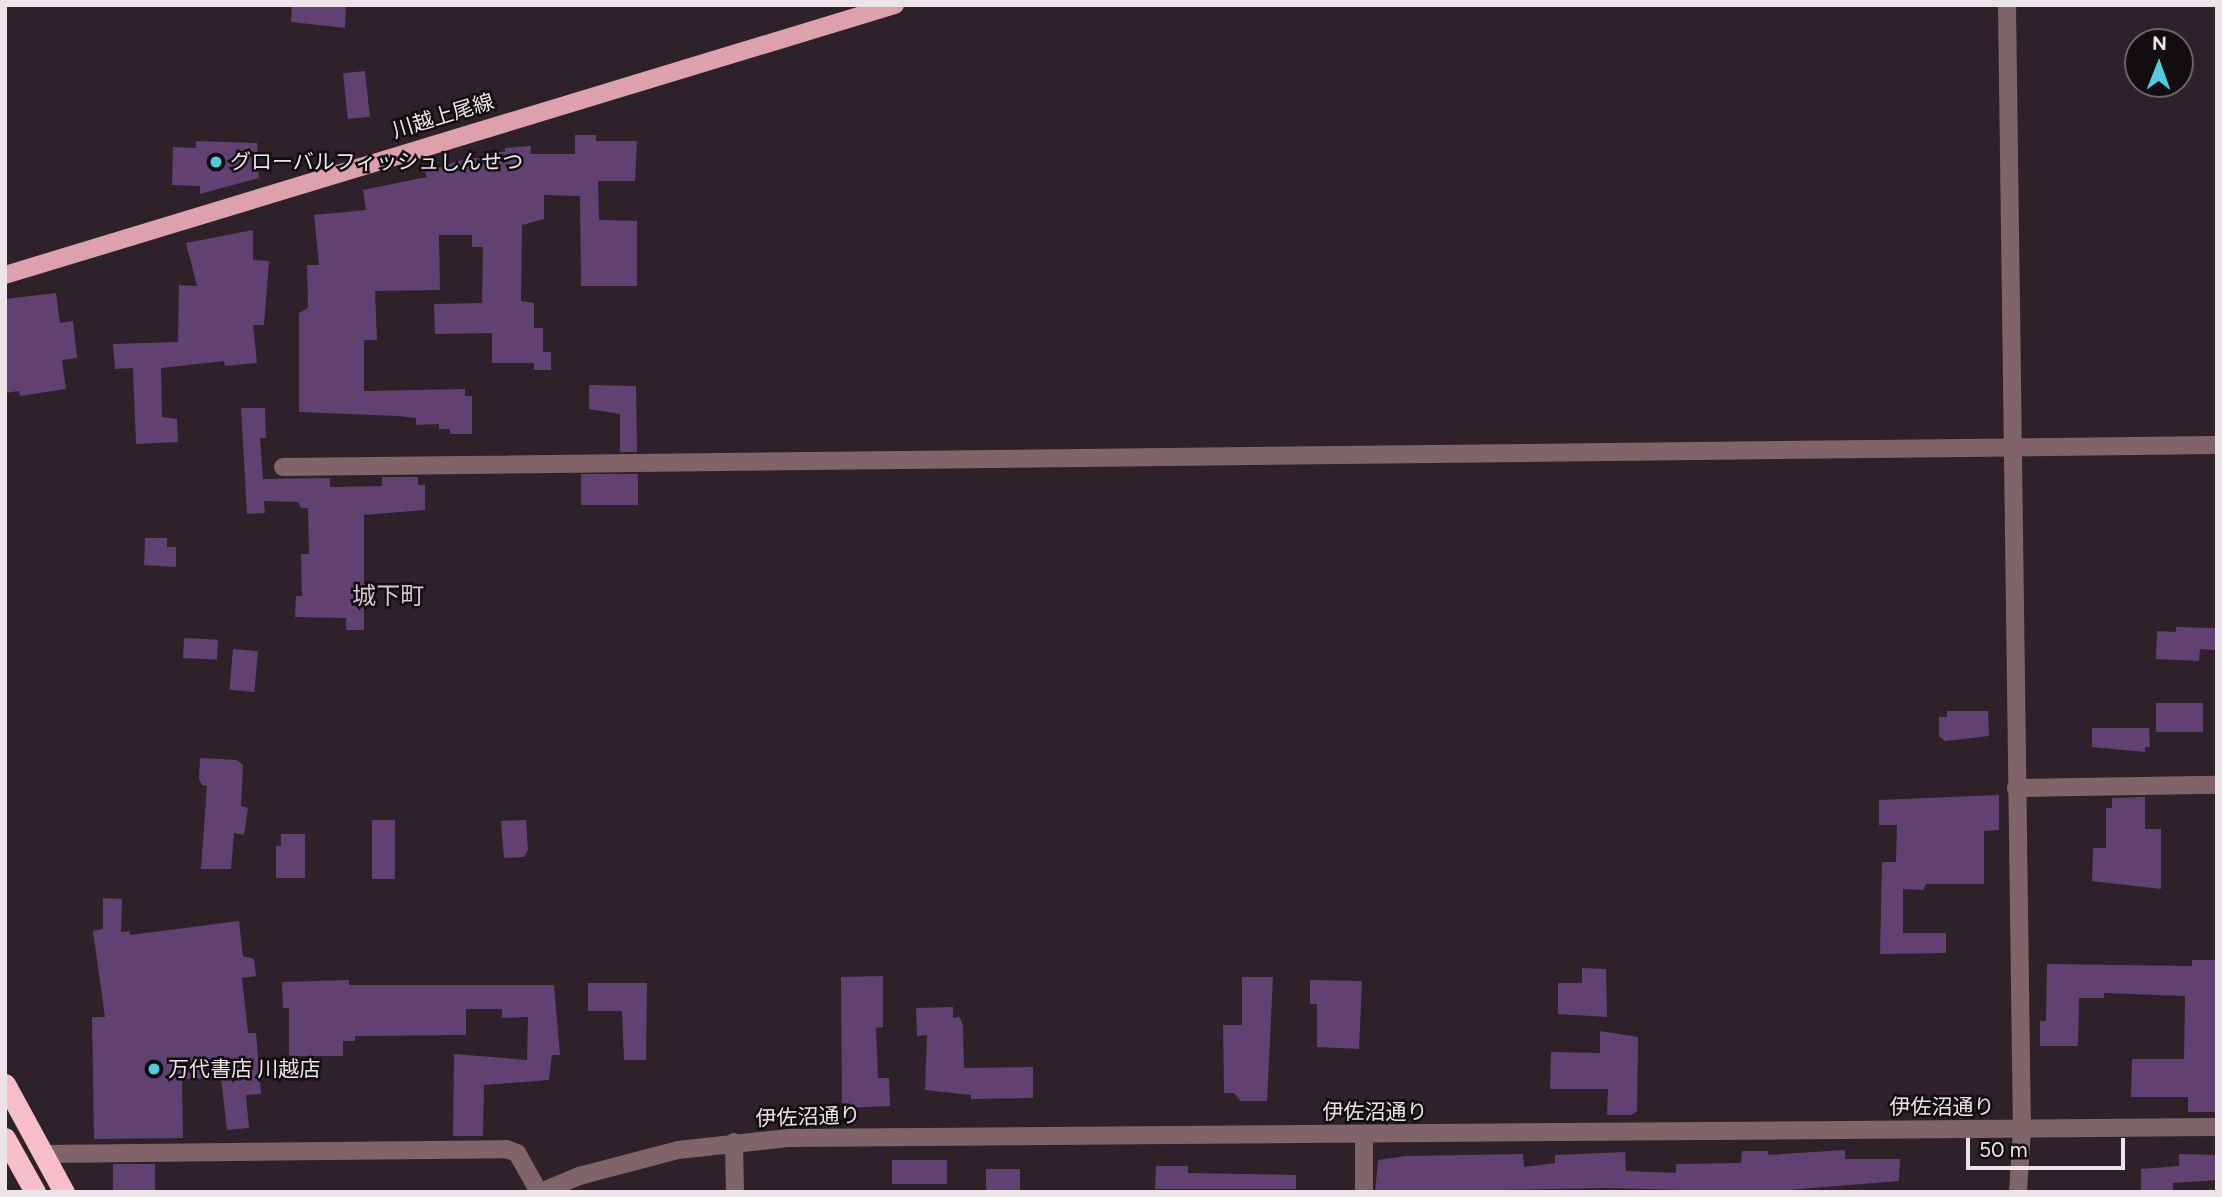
<!DOCTYPE html>
<meta charset="utf-8">
<style>
body{margin:0}
#map{position:relative;width:2222px;height:1197px;overflow:hidden;background:#2e2129;font-family:Figtree,"Noto Sans JP",sans-serif}
div>[style]{position:absolute}
.building>*{inset:0;background:#614171;transform-origin:0 0}
.minor>*{height:18px;margin:-9px;padding:0 9px;transform-origin:9px;border-radius:9px;background:#816469}
.major>*{height:18px;margin:-9px;padding:0 9px;transform-origin:9px;border-radius:9px;background:#dda1ad}
.highway>*{height:21px;margin:-10.5px;padding:0 10.5px;transform-origin:10.5px;border-radius:10.5px;background:#f8bec9}
.dots>*{width:19px;height:19px;translate:-50% -50%;box-sizing:border-box;border:4px solid #120d10;border-radius:50%}
span{translate:-50% -50%;white-space:nowrap;text-align:center;line-height:1.15;-webkit-text-stroke:5px #120d10;paint-order:stroke}
.street-label{font-size:21px;color:#ede4ea}
.poi-label{font-size:21px;color:#ede4ea}
.left{translate:0 -50%;text-align:left}
.quarter-label{font-size:24px;color:#d5c4ce}
.frame{position:absolute;inset:0;border:7px solid #ede4ea;pointer-events:none}
.north{position:absolute;left:2124px;top:28px;width:70px;height:70px;box-sizing:border-box;background:#120d10;border:2px solid #6a6367;border-radius:50%;rotate:1deg;font-size:19px;font-weight:700;line-height:28px;text-align:center;color:#ede4ea}
.north::after{content:'';display:block;margin:auto;width:24px;height:32px;background:#54cadd;clip-path:polygon(50% 0,100% 100%,50% 72%,0 100%)}
.scale{position:absolute;left:1966px;top:1138px;width:159px;height:32px;box-sizing:border-box;border:4px solid #ede4ea;border-top:0;padding-left:9px;font-size:21px;line-height:24px;white-space:nowrap;color:#ede4ea;-webkit-text-stroke:5px #120d10;paint-order:stroke}
</style>
<div id="map">
<div class="building">
<div style="clip-path:polygon(292px 5px,346px 5px,345px 28px,291px 22px)"></div>
<div style="left:365px;top:71px;width:46px;height:22px;rotate:84deg"></div>
<div style="clip-path:polygon(575px 135px,596px 135px,596px 141px,637px 141px,635px 181px,598px 181px,599px 220px,637px 221px,637px 286px,581px 286px,580px 196px,544px 195px,544px 219px,522px 225px,521px 301px,534px 303px,534px 328px,543px 328px,543px 352px,551px 352px,551px 370px,534px 370px,534px 363px,492px 363px,492px 333px,435px 334px,434px 304px,482px 303px,483px 247px,472px 247px,472px 235px,439px 235px,440px 290px,375px 291px,377px 340px,364px 340px,364px 391px,465px 389px,465px 396px,472px 396px,472px 434px,450px 434px,450px 429px,439px 429px,439px 424px,416px 425px,416px 418px,399px 416px,299px 412px,299px 313px,308px 308px,307px 265px,319px 265px,314px 215px,366px 210px,363px 190px,427px 177px,425px 172px,468px 158px,493px 158px,493px 152px,505px 152px,505px 148px,531px 146px,530px 154px,575px 154px)"></div>
<div style="clip-path:polygon(196px 141px,257px 143px,259px 178px,200px 194px,200px 186px,172px 185px,173px 147px,196px 148px)"></div>
<div style="clip-path:polygon(253px 230px,253px 260px,269px 261px,264px 325px,253px 325px,257px 363px,225px 366px,224px 361px,161px 368px,162px 417px,177px 419px,178px 442px,136px 444px,133px 368px,115px 369px,113px 344px,178px 342px,179px 285px,197px 286px,186px 243px)"></div>
<div style="clip-path:polygon(56px 293px,60px 323px,73px 321px,77px 358px,62px 360px,66px 389px,20px 396px,19px 391px,5px 393px,5px 299px)"></div>
<div style="clip-path:polygon(589px 385px,636px 386px,637px 452px,620px 452px,620px 414px,589px 409px)"></div>
<div style="clip-path:polygon(241px 408px,265px 408px,266px 438px,260px 438px,263px 479px,330px 478px,330px 487px,382px 486px,382px 477px,418px 477px,418px 485px,425px 485px,425px 510px,364px 515px,364px 630px,346px 630px,346px 618px,295px 617px,296px 596px,302px 596px,301px 554px,309px 554px,308px 508px,301px 508px,298px 502px,264px 501px,265px 513px,247px 514px)"></div>
<div style="left:638px;top:474px;width:31px;height:57px;rotate:90deg"></div>
<div style="clip-path:polygon(145px 538px,167px 538px,167px 547px,176px 547px,176px 567px,144px 565px)"></div>
<div style="clip-path:polygon(2176px 627px,2215px 628px,2215px 650px,2200px 649px,2199px 661px,2156px 659px,2157px 631px,2176px 632px)"></div>
<div style="left:184px;top:638px;width:34px;height:20px;rotate:3deg"></div>
<div style="left:233px;top:649px;width:25px;height:41px;rotate:5deg"></div>
<div style="left:2156px;top:703px;width:47px;height:29px"></div>
<div style="clip-path:polygon(1947px 711px,1988px 711px,1989px 736px,1945px 741px,1939px 736px,1939px 717px,1947px 717px)"></div>
<div style="clip-path:polygon(2092px 728px,2149px 728px,2150px 747px,2145px 747px,2145px 752px,2092px 747px)"></div>
<div style="clip-path:polygon(200px 758px,237px 760px,243px 765px,241px 806px,248px 808px,244px 835px,234px 833px,231px 869px,201px 869px,207px 786px,202px 785px,199px 779px)"></div>
<div style="clip-path:polygon(1999px 795px,1999px 830px,1984px 831px,1984px 884px,1926px 884px,1923px 890px,1903px 889px,1903px 933px,1946px 933px,1946px 953px,1880px 954px,1882px 862px,1896px 862px,1897px 825px,1879px 825px,1879px 800px)"></div>
<div style="clip-path:polygon(2145px 797px,2145px 829px,2161px 829px,2161px 889px,2092px 881px,2093px 848px,2106px 848px,2106px 808px,2112px 808px,2112px 798px)"></div>
<div style="left:372px;top:820px;width:23px;height:59px"></div>
<div style="clip-path:polygon(526px 820px,528px 850px,524px 857px,504px 858px,501px 821px)"></div>
<div style="clip-path:polygon(281px 834px,305px 834px,305px 878px,276px 878px,276px 846px,281px 846px)"></div>
<div style="clip-path:polygon(103px 898px,122px 899px,121px 932px,130px 931px,130px 935px,239px 921px,243px 956px,254px 959px,256px 976px,242px 978px,248px 1033px,256px 1033px,261px 1094px,246px 1095px,249px 1128px,227px 1130px,221px 1078px,182px 1079px,183px 1138px,94px 1139px,92px 1017px,105px 1017px,93px 931px,103px 929px)"></div>
<div style="clip-path:polygon(2192px 960px,2217px 960px,2217px 1112px,2188px 1112px,2188px 1097px,2131px 1097px,2132px 1059px,2184px 1059px,2185px 996px,2104px 993px,2104px 998px,2079px 998px,2078px 1046px,2040px 1046px,2040px 1021px,2046px 1021px,2047px 964px,2192px 966px)"></div>
<div style="clip-path:polygon(1582px 968px,1606px 969px,1607px 1017px,1558px 1014px,1558px 983px,1582px 983px)"></div>
<div style="clip-path:polygon(883px 976px,883px 1027px,876px 1028px,878px 1078px,889px 1078px,890px 1106px,842px 1108px,841px 977px)"></div>
<div style="clip-path:polygon(1242px 977px,1273px 977px,1267px 1101px,1241px 1101px,1234px 1093px,1224px 1093px,1223px 1025px,1242px 1025px)"></div>
<div style="clip-path:polygon(349px 980px,349px 985px,554px 985px,560px 1055px,552px 1055px,549px 1080px,484px 1085px,483px 1136px,453px 1136px,454px 1054px,527px 1060px,528px 1017px,502px 1018px,502px 1009px,466px 1009px,466px 1035px,355px 1036px,355px 1041px,343px 1041px,343px 1056px,289px 1056px,289px 1008px,283px 1008px,282px 982px)"></div>
<div style="clip-path:polygon(1310px 980px,1362px 981px,1359px 1049px,1317px 1047px,1317px 1004px,1310px 1004px)"></div>
<div style="clip-path:polygon(588px 983px,647px 983px,646px 1060px,624px 1060px,622px 1011px,588px 1011px)"></div>
<div style="clip-path:polygon(953px 1007px,953px 1018px,960px 1017px,963px 1026px,964px 1068px,1033px 1067px,1033px 1098px,971px 1099px,971px 1095px,925px 1090px,927px 1035px,917px 1036px,916px 1008px)"></div>
<div style="clip-path:polygon(1600px 1031px,1638px 1037px,1637px 1111px,1632px 1115px,1607px 1115px,1608px 1089px,1550px 1089px,1551px 1052px,1600px 1053px)"></div>
<div style="clip-path:polygon(1845px 1150px,1845px 1159px,1900px 1159px,1899px 1181px,1763px 1192px,1606px 1188px,1375px 1192px,1378px 1160px,1406px 1156px,1523px 1154px,1524px 1167px,1555px 1163px,1555px 1155px,1625px 1152px,1626px 1171px,1676px 1173px,1676px 1164px,1741px 1163px,1742px 1151px,1768px 1151px,1768px 1155px)"></div>
<div style="clip-path:polygon(2179px 1154px,2217px 1155px,2217px 1180px,2173px 1183px,2173px 1192px,2141px 1191px,2141px 1169px,2179px 1166px)"></div>
<div style="left:892px;top:1160px;width:55px;height:24px"></div>
<div style="left:155px;top:1164px;width:28px;height:42px;rotate:90deg"></div>
<div style="clip-path:polygon(1156px 1166px,1188px 1166px,1188px 1173px,1296px 1175px,1296px 1189px,1155px 1189px)"></div>
<div style="left:986px;top:1169px;width:34px;height:23px"></div>
</div>
<div class="minor">
<div style="left:2007px;top:5px;width:1125px;rotate:89.24deg"></div>
<div style="left:2022px;top:1130px;width:62px;rotate:93.7deg"></div>
<div style="left:283px;top:467px;width:1934px;rotate:-0.65deg"></div>
<div style="left:2016px;top:788px;width:201px;rotate:-0.9deg"></div>
<div style="left:1364px;top:1136px;width:56px;rotate:90deg"></div>
<div style="left:734px;top:1142px;width:50px;rotate:88.9deg"></div>
<div style="left:44px;top:1154px;width:462px;rotate:-0.6deg"></div>
<div style="left:506px;top:1149px;width:12px;rotate:20deg"></div>
<div style="left:517px;top:1153px;width:45px;rotate:60.6deg"></div>
<div style="left:541px;top:1192px;width:41px;rotate:-22.8deg"></div>
<div style="left:579px;top:1176px;width:102px;rotate:-14.7deg"></div>
<div style="left:678px;top:1150px;width:112px;rotate:-6.2deg"></div>
<div style="left:789px;top:1138px;width:1428px;rotate:-0.44deg"></div>
</div>
<div class="major">
<div style="left:5px;top:275px;width:930px;rotate:-16.88deg"></div>
</div>
<div class="highway">
<div style="left:5px;top:1084px;width:123px;rotate:61.4deg"></div>
<div style="left:5px;top:1138px;width:62px;rotate:60.9deg"></div>
</div>
<div class="dots">
<div style="left:216px;top:162px;background:#54cadd"></div>
<div style="left:154px;top:1069px;background:#54cadd"></div>
</div>
<div class="street-label">
<span style="left:443px;top:116px;rotate:-17deg">川越上尾線</span>
<span style="left:1942px;top:1107px">伊佐沼通り</span>
<span style="left:1375px;top:1112px">伊佐沼通り</span>
<span style="left:808px;top:1117px;rotate:-2deg">伊佐沼通り</span>
</div>
<div class="poi-label">
<span class="left" style="left:230px;top:162px">グローバルフィッシュしんせつ</span>
<span class="left" style="left:168px;top:1069px">万代書店 川越店</span>
</div>
<div class="quarter-label">
<span style="left:388px;top:596px">城下町</span>
</div>
<div class="frame"></div>
<div class="north">N</div>
<div class="scale">50 m</div>
</div>
